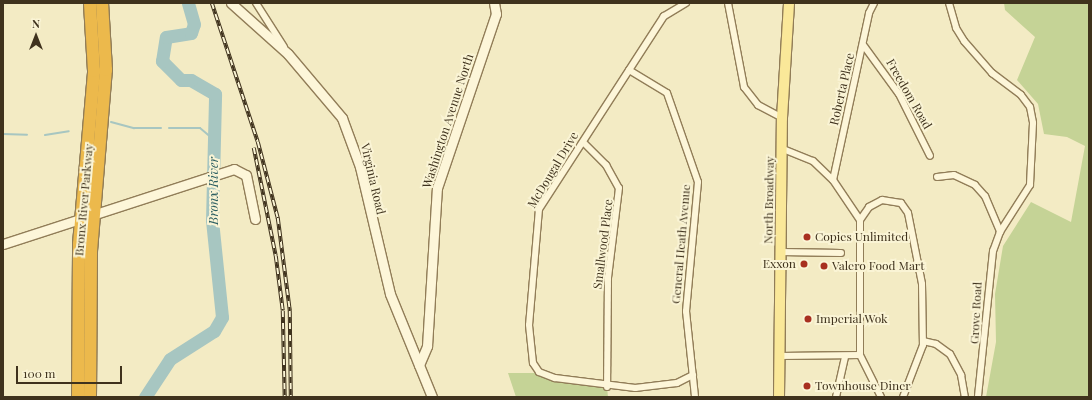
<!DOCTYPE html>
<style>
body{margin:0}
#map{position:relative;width:1092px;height:400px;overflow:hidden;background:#f3ebc4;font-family:"Playfair Display",serif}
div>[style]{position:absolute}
.green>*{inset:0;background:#c5d396}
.stream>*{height:2px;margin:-1px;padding:0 1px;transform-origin:1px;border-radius:1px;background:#a7c6c1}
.river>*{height:13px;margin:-6.5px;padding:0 6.5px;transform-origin:6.5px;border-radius:6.5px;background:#a7c6c1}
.roads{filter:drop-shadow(1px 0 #917d58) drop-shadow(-1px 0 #917d58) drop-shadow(0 1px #917d58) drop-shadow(0 -1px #917d58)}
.street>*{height:6px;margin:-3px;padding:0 3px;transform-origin:3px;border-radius:3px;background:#fdf6d9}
.secondary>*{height:9px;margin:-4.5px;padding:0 4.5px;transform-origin:4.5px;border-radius:4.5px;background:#fdf6d9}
.primary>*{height:10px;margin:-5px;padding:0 5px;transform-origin:5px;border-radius:5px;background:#fae899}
.highway>*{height:12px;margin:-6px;padding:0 6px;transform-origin:6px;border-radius:6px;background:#ecb94c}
.rail>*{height:3.5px;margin-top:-1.75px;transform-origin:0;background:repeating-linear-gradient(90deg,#faf4d5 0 6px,#3f321d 0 12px);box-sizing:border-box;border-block:1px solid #3f321d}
.dots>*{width:11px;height:11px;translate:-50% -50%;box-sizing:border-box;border:2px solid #faf4d5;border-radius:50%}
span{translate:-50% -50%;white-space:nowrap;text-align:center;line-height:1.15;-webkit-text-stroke:4px #faf4d5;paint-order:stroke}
.street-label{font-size:12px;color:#3f321d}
.poi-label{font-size:12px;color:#3f321d}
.left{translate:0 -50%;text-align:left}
.right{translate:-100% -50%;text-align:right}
.water-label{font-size:13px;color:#2b5e61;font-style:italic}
.frame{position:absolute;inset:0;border:4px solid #3f321d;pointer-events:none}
.north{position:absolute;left:16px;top:16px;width:40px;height:40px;-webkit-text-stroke:3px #faf4d5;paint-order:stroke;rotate:0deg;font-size:11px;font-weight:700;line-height:16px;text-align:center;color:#3f321d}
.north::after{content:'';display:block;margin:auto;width:14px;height:18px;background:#3f321d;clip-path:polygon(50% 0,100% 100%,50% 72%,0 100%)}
.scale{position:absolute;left:16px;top:366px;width:106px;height:18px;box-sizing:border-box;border:2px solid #3f321d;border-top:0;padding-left:5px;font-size:12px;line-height:14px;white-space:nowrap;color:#3f321d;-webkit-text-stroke:3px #faf4d5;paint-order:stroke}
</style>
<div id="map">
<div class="green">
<div style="clip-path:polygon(1004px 3px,1089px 3px,1089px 397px,986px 397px,996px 342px,995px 294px,1003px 246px,1031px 202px,1071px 222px,1085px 146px,1067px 137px,1044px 134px,1038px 104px,1017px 80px,1035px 37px,1005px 10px)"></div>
<div style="clip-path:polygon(508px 373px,541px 373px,607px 387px,608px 397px,516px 397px)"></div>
</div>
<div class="stream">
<div style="left:111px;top:122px;width:24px;rotate:15deg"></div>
<div style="left:134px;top:128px;width:27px"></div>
<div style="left:169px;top:128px;width:31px"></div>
<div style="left:200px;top:128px;width:17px;rotate:40deg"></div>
<div style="left:3px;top:134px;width:24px;rotate:2deg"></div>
<div style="left:45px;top:135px;width:24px;rotate:-9deg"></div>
</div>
<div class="river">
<div style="left:145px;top:397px;width:45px;rotate:-56.7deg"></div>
<div style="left:170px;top:359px;width:52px;rotate:-32.5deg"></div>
<div style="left:214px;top:331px;width:16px;rotate:-60deg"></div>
<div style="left:222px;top:317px;width:97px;rotate:-95.9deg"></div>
<div style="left:212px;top:221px;width:127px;rotate:-88.6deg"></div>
<div style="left:215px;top:94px;width:28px;rotate:-150deg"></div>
<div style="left:191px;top:80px;width:10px;rotate:180deg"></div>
<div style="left:181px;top:80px;width:27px;rotate:-135deg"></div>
<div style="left:162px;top:61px;width:24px;rotate:-81deg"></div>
<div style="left:166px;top:37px;width:25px;rotate:-9deg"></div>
<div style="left:191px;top:33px;width:9px;rotate:-72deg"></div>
<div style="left:194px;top:24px;width:22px;rotate:-106deg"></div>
</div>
<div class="roads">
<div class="street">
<div style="left:256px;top:3px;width:52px;rotate:57.5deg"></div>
<div style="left:686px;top:3px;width:26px;rotate:149deg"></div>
<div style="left:664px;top:16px;width:230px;rotate:122.9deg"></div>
<div style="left:539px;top:209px;width:116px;rotate:94.9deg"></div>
<div style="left:529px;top:325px;width:38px;rotate:84deg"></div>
<div style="left:533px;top:363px;width:11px;rotate:56deg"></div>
<div style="left:539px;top:372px;width:17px;rotate:21deg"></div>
<div style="left:555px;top:378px;width:81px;rotate:7.1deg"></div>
<div style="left:635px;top:388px;width:42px;rotate:-6.8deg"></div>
<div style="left:677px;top:383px;width:18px;rotate:-27deg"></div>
<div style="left:728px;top:3px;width:86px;rotate:79.2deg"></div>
<div style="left:744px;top:87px;width:23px;rotate:52deg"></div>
<div style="left:758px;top:105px;width:27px;rotate:28deg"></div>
<div style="left:949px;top:3px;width:26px;rotate:74deg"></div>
<div style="left:956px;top:28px;width:15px;rotate:58deg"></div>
<div style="left:964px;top:41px;width:43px;rotate:48.8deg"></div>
<div style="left:992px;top:73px;width:36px;rotate:37deg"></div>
<div style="left:1021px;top:95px;width:15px;rotate:53deg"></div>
<div style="left:1030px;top:107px;width:16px;rotate:79deg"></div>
<div style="left:1033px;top:123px;width:62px;rotate:92.8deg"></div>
<div style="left:1030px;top:185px;width:56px;rotate:122.6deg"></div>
<div style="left:1000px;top:232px;width:20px;rotate:110deg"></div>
<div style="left:993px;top:251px;width:147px;rotate:95.9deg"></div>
<div style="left:864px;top:46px;width:59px;rotate:53.9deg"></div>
<div style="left:899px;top:94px;width:69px;rotate:63.4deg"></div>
<div style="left:629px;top:70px;width:44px;rotate:31.2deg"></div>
<div style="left:667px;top:93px;width:94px;rotate:70.8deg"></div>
<div style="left:698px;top:182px;width:130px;rotate:95.3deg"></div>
<div style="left:686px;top:311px;width:86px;rotate:84deg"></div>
<div style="left:583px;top:142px;width:33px;rotate:45deg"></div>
<div style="left:606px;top:165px;width:26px;rotate:61deg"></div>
<div style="left:619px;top:188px;width:90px;rotate:97deg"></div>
<div style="left:608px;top:277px;width:110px;rotate:90.5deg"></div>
<div style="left:783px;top:149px;width:32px;rotate:22deg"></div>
<div style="left:813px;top:161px;width:28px;rotate:44deg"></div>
<div style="left:833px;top:180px;width:48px;rotate:56deg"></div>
<div style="left:860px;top:220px;width:135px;rotate:90deg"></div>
<div style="left:860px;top:355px;width:47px;rotate:63.4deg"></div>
<div style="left:937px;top:177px;width:17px;rotate:-7deg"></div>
<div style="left:954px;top:175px;width:23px;rotate:25deg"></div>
<div style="left:975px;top:185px;width:15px;rotate:48deg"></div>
<div style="left:985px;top:196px;width:39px;rotate:67deg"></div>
<div style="left:833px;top:180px;width:171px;rotate:-77.8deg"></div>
<div style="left:869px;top:13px;width:11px;rotate:-63deg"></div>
<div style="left:860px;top:220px;width:16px;rotate:-55deg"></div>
<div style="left:869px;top:207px;width:15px;rotate:-28deg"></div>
<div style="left:882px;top:200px;width:19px;rotate:9deg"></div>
<div style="left:901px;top:203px;width:12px;rotate:55deg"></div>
<div style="left:908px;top:213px;width:72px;rotate:78.8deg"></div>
<div style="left:922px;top:284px;width:61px;rotate:89.1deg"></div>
<div style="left:923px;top:345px;width:56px;rotate:111deg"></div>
<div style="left:781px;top:252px;width:60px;rotate:1deg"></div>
<div style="left:923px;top:341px;width:13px;rotate:13deg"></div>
<div style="left:936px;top:344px;width:17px;rotate:36deg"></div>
<div style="left:950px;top:354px;width:24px;rotate:62deg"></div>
<div style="left:961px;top:375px;width:22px;rotate:80deg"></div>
<div style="left:780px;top:356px;width:80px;rotate:-0.7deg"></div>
<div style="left:836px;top:397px;width:41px;rotate:-77.3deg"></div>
</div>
<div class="secondary">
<div style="left:231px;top:3px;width:76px;rotate:41.8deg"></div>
<div style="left:288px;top:54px;width:84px;rotate:49.8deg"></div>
<div style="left:342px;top:118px;width:52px;rotate:69.8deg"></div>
<div style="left:360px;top:167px;width:130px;rotate:76.7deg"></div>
<div style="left:390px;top:294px;width:111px;rotate:67.8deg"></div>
<div style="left:3px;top:244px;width:243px;rotate:-18deg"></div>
<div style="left:234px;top:169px;width:13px;rotate:27deg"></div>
<div style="left:246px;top:175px;width:45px;rotate:78.4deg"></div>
<div style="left:419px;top:365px;width:21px;rotate:-67deg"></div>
<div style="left:427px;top:346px;width:158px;rotate:-86.4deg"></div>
<div style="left:437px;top:188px;width:184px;rotate:-71.3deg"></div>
<div style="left:496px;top:14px;width:11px;rotate:-100deg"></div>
</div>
<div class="primary">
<div style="left:779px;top:397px;width:279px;rotate:-89.4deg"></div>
<div style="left:782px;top:118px;width:115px;rotate:-86.5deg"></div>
</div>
<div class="highway">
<div style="left:78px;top:397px;width:153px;rotate:-89.6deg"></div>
<div style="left:79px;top:244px;width:174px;rotate:-85deg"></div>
<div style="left:94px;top:71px;width:68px;rotate:-93.4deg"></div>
<div style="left:90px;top:397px;width:146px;rotate:-89.6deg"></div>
<div style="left:91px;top:251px;width:182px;rotate:-85.3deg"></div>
<div style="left:106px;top:70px;width:67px;rotate:-93.4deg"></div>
</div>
</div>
<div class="rail">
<div style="left:212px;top:3px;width:146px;rotate:71.7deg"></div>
<div style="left:258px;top:142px;width:79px;rotate:75.3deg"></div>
<div style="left:278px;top:218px;width:94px;rotate:82.6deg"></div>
<div style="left:290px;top:311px;width:86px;rotate:89.3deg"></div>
<div style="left:254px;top:148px;width:110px;rotate:78.5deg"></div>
<div style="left:276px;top:256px;width:55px;rotate:82.7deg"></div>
<div style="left:283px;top:311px;width:86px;rotate:88.7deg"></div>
</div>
<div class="dots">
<div style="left:807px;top:237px;background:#a83020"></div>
<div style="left:804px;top:264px;background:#a83020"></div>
<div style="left:824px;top:266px;background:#a83020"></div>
<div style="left:808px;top:319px;background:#a83020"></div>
<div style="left:807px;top:386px;background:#a83020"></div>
</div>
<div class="street-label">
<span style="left:842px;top:89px;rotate:-77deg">Roberta Place</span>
<span style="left:909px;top:94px;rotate:60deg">Freedom Road</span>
<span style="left:448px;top:121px;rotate:-72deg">Washington Avenue North</span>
<span style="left:553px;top:170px;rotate:-59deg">McDougal Drive</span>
<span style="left:373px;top:179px;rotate:77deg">Virginia Road</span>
<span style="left:84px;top:200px;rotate:-85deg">Bronx River Parkway</span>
<span style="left:769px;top:200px;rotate:-89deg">North Broadway</span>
<span style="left:603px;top:244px;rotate:-83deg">Smallwood Place</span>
<span style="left:681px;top:244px;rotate:-85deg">General Heath Avenue</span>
<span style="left:976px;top:313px;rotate:-87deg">Grove Road</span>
</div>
<div class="poi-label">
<span class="left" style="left:815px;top:237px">Copies Unlimited</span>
<span class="right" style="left:796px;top:264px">Exxon</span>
<span class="left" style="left:832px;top:266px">Valero Food Mart</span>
<span class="left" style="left:816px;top:319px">Imperial Wok</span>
<span class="left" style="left:815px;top:386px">Townhouse Diner</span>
</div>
<div class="water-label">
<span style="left:213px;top:191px;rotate:-90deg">Bronx River</span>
</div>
<div class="frame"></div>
<div class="north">N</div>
<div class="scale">100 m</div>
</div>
